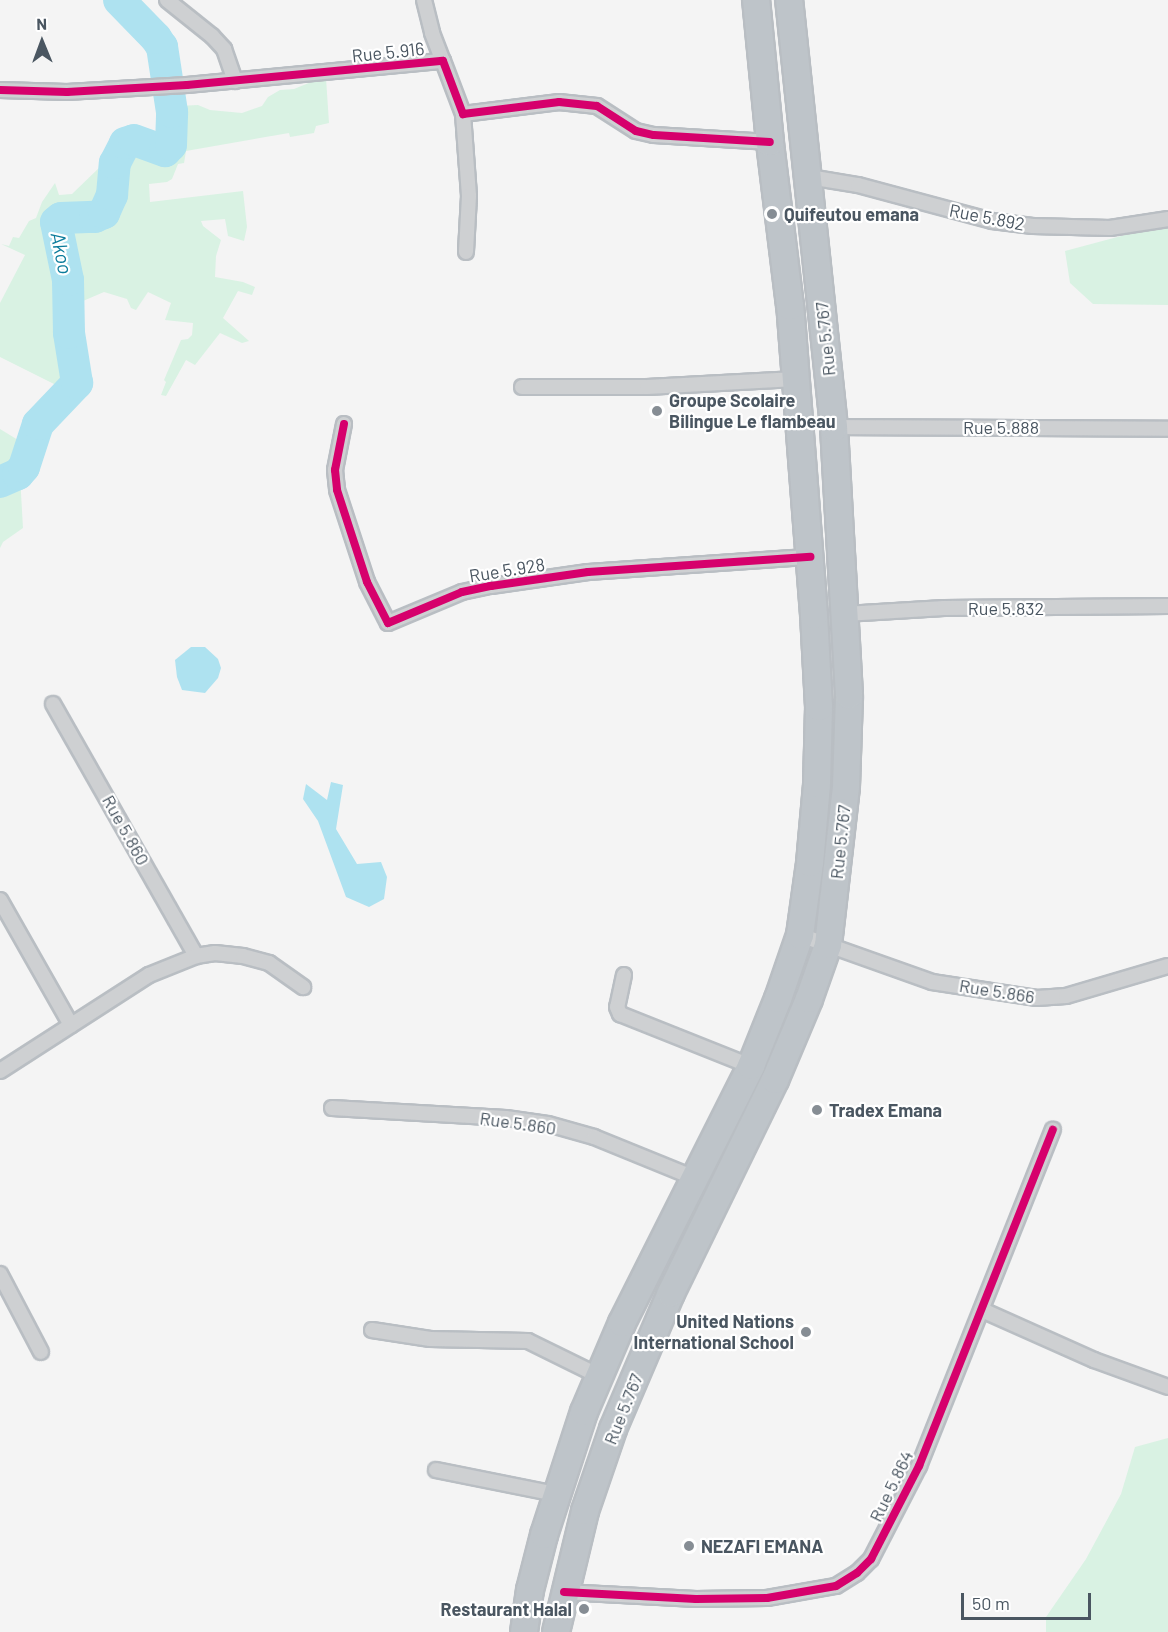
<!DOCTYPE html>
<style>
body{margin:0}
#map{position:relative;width:1168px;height:1632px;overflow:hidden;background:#f4f4f4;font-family:Barlow,sans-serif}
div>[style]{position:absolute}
.green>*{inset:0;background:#d9f2e3}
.water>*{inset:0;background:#aee2f0}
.river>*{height:32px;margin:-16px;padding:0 16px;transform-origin:16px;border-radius:16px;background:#aee2f0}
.roads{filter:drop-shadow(2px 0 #b9bec3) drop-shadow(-2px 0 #b9bec3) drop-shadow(0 2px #b9bec3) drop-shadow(0 -2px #b9bec3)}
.street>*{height:14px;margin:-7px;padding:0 7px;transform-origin:7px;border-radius:7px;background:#ced0d2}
.highway>*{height:26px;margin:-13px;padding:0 13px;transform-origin:13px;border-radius:13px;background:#bec4c9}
.cycleway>*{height:8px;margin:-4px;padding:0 4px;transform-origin:4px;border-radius:4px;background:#d6006c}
.dots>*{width:16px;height:16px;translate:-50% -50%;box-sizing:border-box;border:3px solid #fff;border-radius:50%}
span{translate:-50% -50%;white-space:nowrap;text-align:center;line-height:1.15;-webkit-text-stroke:4.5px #fff;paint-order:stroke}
.street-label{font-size:18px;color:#4a5661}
.poi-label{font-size:18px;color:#4a5661;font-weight:700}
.left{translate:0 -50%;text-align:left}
.right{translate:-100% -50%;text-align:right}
.water-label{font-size:20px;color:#0c7c9b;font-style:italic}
.north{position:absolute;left:12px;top:12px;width:60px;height:60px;-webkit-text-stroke:4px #fff;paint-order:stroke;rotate:359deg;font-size:16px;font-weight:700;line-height:24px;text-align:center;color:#4a5661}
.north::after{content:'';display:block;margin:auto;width:21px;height:27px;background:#4a5661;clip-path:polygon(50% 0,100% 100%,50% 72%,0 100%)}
.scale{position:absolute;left:961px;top:1593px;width:130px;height:27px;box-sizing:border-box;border:3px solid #4a5661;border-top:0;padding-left:8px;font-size:18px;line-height:21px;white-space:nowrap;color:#4a5661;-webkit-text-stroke:4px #fff;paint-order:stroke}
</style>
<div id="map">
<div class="green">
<div style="clip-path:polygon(321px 78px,326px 78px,329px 123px,316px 126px,314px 133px,290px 137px,289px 133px,186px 151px,184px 163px,178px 164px,172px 179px,167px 182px,149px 184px,150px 202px,243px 191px,247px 227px,244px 241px,228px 236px,225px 219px,201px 221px,203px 226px,221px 240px,216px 256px,215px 277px,243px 282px,255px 287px,252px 295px,238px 291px,223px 318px,249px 341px,242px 343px,220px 333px,195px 365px,186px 360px,166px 396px,161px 395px,166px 382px,164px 380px,181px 340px,188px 339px,192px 335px,193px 323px,165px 320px,171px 303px,148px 292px,136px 310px,131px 308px,127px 299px,104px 292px,83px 301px,80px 311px,73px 314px,73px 289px,63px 231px,91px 226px,105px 218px,113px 204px,124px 162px,131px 154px,139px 152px,166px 158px,173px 155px,178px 140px,178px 106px,198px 105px,210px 110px,242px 113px,262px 106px,268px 97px,280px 90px,294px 89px)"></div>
<div style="clip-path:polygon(101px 166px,106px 166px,109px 180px,103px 201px,98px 209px,68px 211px,53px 216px,50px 220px,63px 276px,61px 310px,66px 369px,63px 385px,58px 386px,0 357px,0 303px,25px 255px,1px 244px,9px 246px,13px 237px,19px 238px,29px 221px,36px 218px,42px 202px,55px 183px,59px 195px,72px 194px)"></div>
<div style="clip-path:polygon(1168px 227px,1168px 305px,1093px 304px,1070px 283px,1065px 251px,1151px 228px)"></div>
<div style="clip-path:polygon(0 429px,18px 440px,23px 528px,3px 542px,0 548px)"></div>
<div style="clip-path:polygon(1168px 1438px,1168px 1632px,1046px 1632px,1046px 1617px,1086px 1559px,1121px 1494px,1135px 1447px)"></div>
</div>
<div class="water">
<div style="clip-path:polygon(191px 647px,205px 647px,218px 659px,221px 668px,218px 678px,205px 693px,182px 690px,177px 677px,175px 660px)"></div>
<div style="clip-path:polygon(331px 782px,343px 785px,336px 829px,357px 864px,381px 862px,387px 877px,384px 899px,369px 907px,346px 897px,318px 821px,303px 799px,306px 784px,327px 800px)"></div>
</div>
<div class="river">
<div style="left:0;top:482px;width:20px;rotate:-24deg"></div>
<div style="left:18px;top:474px;width:9px;rotate:-49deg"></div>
<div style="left:24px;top:467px;width:45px;rotate:-72deg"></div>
<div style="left:38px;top:424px;width:57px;rotate:-46.4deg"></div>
<div style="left:77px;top:383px;width:51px;rotate:-99.1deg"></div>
<div style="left:69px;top:333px;width:53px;rotate:-91.1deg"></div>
<div style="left:68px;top:280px;width:59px;rotate:-101.7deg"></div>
<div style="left:56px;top:222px;width:6px;rotate:-39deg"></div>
<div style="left:61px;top:218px;width:34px;rotate:-2deg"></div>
<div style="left:95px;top:217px;width:10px;rotate:-24deg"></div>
<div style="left:104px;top:213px;width:20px;rotate:-66deg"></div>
<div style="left:112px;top:195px;width:32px;rotate:-85deg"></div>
<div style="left:115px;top:163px;width:22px;rotate:-63deg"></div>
<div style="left:125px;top:143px;width:9px;rotate:-18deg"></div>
<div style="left:134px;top:140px;width:33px;rotate:20deg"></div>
<div style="left:165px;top:151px;width:8px;rotate:-45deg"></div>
<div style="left:171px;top:145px;width:33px;rotate:-88deg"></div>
<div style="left:172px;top:112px;width:66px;rotate:-98.7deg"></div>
<div style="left:162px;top:47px;width:11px;rotate:-124deg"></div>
<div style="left:156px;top:38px;width:53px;rotate:-134.2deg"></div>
</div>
<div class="roads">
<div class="street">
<div style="left:167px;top:0;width:58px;rotate:38.7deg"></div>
<div style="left:212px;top:36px;width:18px;rotate:47deg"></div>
<div style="left:224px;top:49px;width:34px;rotate:71deg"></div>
<div style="left:424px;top:0;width:34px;rotate:76deg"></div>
<div style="left:432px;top:33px;width:30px;rotate:69deg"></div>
<div style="left:0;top:90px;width:67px;rotate:1.7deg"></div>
<div style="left:67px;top:92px;width:120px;rotate:-3.3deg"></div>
<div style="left:187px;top:85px;width:257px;rotate:-5.4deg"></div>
<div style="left:443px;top:61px;width:57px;rotate:69.3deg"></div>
<div style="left:463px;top:114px;width:97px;rotate:-7.1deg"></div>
<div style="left:559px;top:102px;width:38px;rotate:6deg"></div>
<div style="left:597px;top:106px;width:46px;rotate:32.7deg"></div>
<div style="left:636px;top:131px;width:18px;rotate:13deg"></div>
<div style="left:654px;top:135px;width:116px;rotate:3.5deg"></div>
<div style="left:463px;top:114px;width:82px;rotate:85.8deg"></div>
<div style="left:469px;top:196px;width:56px;rotate:93.1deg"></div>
<div style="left:809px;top:177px;width:50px;rotate:9.3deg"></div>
<div style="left:858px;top:185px;width:139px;rotate:15deg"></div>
<div style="left:992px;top:221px;width:41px;rotate:7deg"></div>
<div style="left:1033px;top:226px;width:77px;rotate:1.5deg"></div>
<div style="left:1110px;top:228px;width:59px;rotate:-8.8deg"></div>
<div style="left:522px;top:387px;width:125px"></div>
<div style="left:647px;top:387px;width:149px;rotate:-3.1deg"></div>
<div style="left:344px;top:424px;width:47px;rotate:101.1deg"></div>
<div style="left:335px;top:470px;width:20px;rotate:84deg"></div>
<div style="left:337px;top:490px;width:97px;rotate:71.9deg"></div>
<div style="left:367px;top:582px;width:46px;rotate:62.9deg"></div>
<div style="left:388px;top:623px;width:80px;rotate:-22.7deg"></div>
<div style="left:462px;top:592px;width:30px;rotate:-12deg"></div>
<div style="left:491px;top:586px;width:98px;rotate:-8.2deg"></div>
<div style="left:588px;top:572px;width:223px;rotate:-3.9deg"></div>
<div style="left:834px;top:427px;width:334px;rotate:0.3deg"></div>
<div style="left:845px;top:614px;width:99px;rotate:-3.5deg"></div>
<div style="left:944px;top:608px;width:224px;rotate:-0.5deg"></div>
<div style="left:53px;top:704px;width:290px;rotate:60.4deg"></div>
<div style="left:0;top:900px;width:144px;rotate:60.4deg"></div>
<div style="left:800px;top:935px;width:140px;rotate:19.6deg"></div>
<div style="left:932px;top:982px;width:106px;rotate:8.7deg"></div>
<div style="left:1037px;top:998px;width:29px;rotate:-4deg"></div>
<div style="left:1066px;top:996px;width:106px;rotate:-16.4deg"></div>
<div style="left:624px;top:975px;width:33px;rotate:102deg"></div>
<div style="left:617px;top:1007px;width:8px;rotate:67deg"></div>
<div style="left:620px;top:1014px;width:141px;rotate:21.7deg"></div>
<div style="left:0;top:1071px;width:177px;rotate:-32.8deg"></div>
<div style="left:149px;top:975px;width:51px;rotate:-22deg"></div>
<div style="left:196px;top:956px;width:19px;rotate:-9deg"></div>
<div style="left:215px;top:953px;width:28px;rotate:6deg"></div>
<div style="left:243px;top:956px;width:27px;rotate:15deg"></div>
<div style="left:269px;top:963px;width:42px;rotate:35.2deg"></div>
<div style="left:332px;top:1108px;width:174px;rotate:3.3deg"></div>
<div style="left:506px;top:1118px;width:42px;rotate:8.1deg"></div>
<div style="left:548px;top:1124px;width:48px;rotate:15.8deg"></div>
<div style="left:594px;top:1137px;width:109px;rotate:22.1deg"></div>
<div style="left:0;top:1274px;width:88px;rotate:62.3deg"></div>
<div style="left:982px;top:1310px;width:123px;rotate:24.1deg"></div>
<div style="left:1094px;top:1360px;width:79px;rotate:20deg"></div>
<div style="left:372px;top:1330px;width:59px;rotate:8.8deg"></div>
<div style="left:430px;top:1339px;width:98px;rotate:1.2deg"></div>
<div style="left:528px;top:1341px;width:79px;rotate:26.2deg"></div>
<div style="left:436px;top:1470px;width:122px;rotate:11.3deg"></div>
<div style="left:564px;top:1592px;width:132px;rotate:3deg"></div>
<div style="left:696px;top:1599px;width:71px;rotate:-0.8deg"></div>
<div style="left:767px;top:1598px;width:70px;rotate:-9.9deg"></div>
<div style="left:836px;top:1586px;width:25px;rotate:-32deg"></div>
<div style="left:857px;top:1573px;width:20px;rotate:-45deg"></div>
<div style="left:871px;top:1559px;width:105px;rotate:-62.7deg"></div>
<div style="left:919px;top:1466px;width:362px;rotate:-68.3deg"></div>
</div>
<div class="highway">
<div style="left:524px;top:1632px;width:42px;rotate:-81.9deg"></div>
<div style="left:530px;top:1590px;width:57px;rotate:-75.7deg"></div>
<div style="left:544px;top:1535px;width:129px;rotate:-72deg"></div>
<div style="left:584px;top:1412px;width:97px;rotate:-66.9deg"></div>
<div style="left:622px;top:1323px;width:288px;rotate:-63.3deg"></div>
<div style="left:751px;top:1066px;width:72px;rotate:-68.1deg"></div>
<div style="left:778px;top:999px;width:68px;rotate:-71deg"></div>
<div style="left:800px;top:935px;width:73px;rotate:-82.1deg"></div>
<div style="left:810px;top:863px;width:79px;rotate:-84.9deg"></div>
<div style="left:817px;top:784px;width:77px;rotate:-88.5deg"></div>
<div style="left:819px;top:707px;width:92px;rotate:-93.1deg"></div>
<div style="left:814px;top:615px;width:310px;rotate:-94.4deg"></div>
<div style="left:790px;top:306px;width:165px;rotate:-97deg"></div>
<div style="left:770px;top:142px;width:143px;rotate:-95.6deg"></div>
<div style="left:556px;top:1632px;width:124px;rotate:-76.5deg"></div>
<div style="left:585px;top:1511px;width:87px;rotate:-71.1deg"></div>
<div style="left:613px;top:1429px;width:148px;rotate:-66.9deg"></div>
<div style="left:671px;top:1293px;width:237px;rotate:-64deg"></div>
<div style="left:775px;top:1080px;width:88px;rotate:-67.2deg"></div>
<div style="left:809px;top:999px;width:57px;rotate:-70.6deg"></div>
<div style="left:828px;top:945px;width:159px;rotate:-83.5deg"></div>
<div style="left:846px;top:787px;width:92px;rotate:-88.1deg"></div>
<div style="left:849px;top:695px;width:268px;rotate:-93.2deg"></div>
<div style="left:834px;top:427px;width:429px;rotate:-96deg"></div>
</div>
</div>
<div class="cycleway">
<div style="left:0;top:90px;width:67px;rotate:1.7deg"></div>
<div style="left:67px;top:92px;width:120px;rotate:-3.3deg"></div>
<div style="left:187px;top:85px;width:257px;rotate:-5.4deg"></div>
<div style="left:443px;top:61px;width:57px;rotate:69.3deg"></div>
<div style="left:463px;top:114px;width:97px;rotate:-7.1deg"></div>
<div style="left:559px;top:102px;width:38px;rotate:6deg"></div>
<div style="left:597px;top:106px;width:46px;rotate:32.7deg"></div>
<div style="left:636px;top:131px;width:18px;rotate:13deg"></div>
<div style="left:654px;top:135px;width:116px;rotate:3.5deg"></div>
<div style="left:344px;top:424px;width:47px;rotate:101.1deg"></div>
<div style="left:335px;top:470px;width:20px;rotate:84deg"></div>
<div style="left:337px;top:490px;width:97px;rotate:71.9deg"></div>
<div style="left:367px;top:582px;width:46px;rotate:62.9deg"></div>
<div style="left:388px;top:623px;width:80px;rotate:-22.7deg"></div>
<div style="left:462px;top:592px;width:30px;rotate:-12deg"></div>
<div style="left:491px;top:586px;width:98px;rotate:-8.2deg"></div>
<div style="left:588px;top:572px;width:223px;rotate:-3.9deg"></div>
<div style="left:564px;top:1592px;width:132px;rotate:3deg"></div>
<div style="left:696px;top:1599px;width:71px;rotate:-0.8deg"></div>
<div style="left:767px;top:1598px;width:70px;rotate:-9.9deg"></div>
<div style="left:836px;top:1586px;width:25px;rotate:-32deg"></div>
<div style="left:857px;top:1573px;width:20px;rotate:-45deg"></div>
<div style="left:871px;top:1559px;width:105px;rotate:-62.7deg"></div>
<div style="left:919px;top:1466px;width:362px;rotate:-68.3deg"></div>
</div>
<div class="dots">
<div style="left:772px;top:214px;background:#868d94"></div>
<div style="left:657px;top:411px;background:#868d94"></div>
<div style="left:817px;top:1110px;background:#868d94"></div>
<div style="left:806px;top:1332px;background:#868d94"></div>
<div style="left:689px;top:1546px;background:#868d94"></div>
<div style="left:584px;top:1609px;background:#868d94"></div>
</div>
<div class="street-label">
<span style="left:388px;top:52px;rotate:-6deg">Rue 5.916</span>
<span style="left:987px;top:217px;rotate:11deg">Rue 5.892</span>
<span style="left:825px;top:339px;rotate:-96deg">Rue 5.767</span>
<span style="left:1001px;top:427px">Rue 5.888</span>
<span style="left:507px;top:570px;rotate:-9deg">Rue 5.928</span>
<span style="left:1006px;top:608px">Rue 5.832</span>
<span style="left:126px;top:830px;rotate:61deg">Rue 5.860</span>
<span style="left:840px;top:842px;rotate:-84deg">Rue 5.767</span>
<span style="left:997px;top:991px;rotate:9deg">Rue 5.866</span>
<span style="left:518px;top:1123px;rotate:8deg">Rue 5.860</span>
<span style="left:623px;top:1409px;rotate:-68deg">Rue 5.767</span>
<span style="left:891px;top:1486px;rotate:-64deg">Rue 5.864</span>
</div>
<div class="poi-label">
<span class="left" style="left:784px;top:214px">Quifeutou emana</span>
<span class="left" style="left:669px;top:411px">Groupe Scolaire<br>Bilingue Le flambeau</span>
<span class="left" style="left:829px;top:1110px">Tradex Emana</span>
<span class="right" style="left:794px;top:1332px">United Nations<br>International School</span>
<span class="left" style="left:701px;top:1546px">NEZAFI EMANA</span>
<span class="right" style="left:572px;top:1609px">Restaurant Halal</span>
</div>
<div class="water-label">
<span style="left:62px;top:253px;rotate:79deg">Akoo</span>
</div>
<div class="north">N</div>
<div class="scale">50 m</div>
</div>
